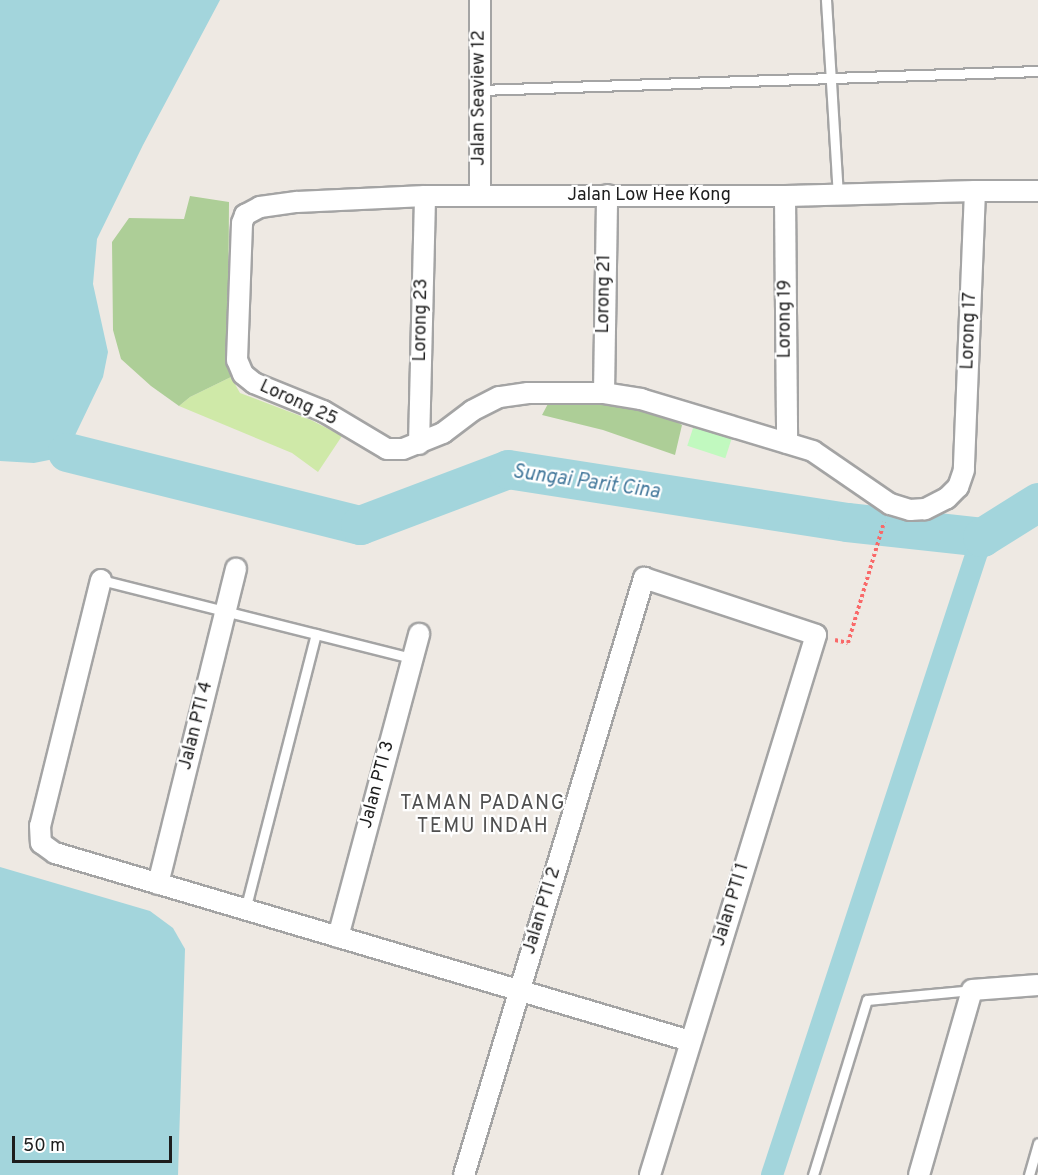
<!DOCTYPE html>
<style>
body{margin:0}
#map{position:relative;width:1038px;height:1175px;overflow:hidden;background:#eee9e3;font-family:Overpass,sans-serif}
div>[style]{position:absolute}
.grass>*{inset:0;background:#cfe9a8}
.forest>*{inset:0;background:#adce97}
.park>*{inset:0;background:#c1f9bf;transform-origin:0 0}
.water>*{inset:0;background:#a3d5dc}
.canal>*{height:22px;margin:-11px;padding:0 11px;transform-origin:11px;border-radius:11px;background:#a3d5dc}
.river>*{height:39px;margin:-19.5px;padding:0 19.5px;transform-origin:19.5px;border-radius:19.5px;background:#a3d5dc}
.path>*{height:4px;margin-top:-2px;transform-origin:0;background:repeating-linear-gradient(90deg,#f96969 0 3px,transparent 0 6px)}
.roads{filter:drop-shadow(2px 0 #a4a4a4) drop-shadow(-2px 0 #a4a4a4) drop-shadow(0 2px #a4a4a4) drop-shadow(0 -2px #a4a4a4)}
.lane>*{height:9px;margin:-4.5px;padding:0 4.5px;transform-origin:4.5px;border-radius:4.5px;background:#fff}
.street>*{height:20px;margin:-10px;padding:0 10px;transform-origin:10px;border-radius:10px;background:#fff}
span{translate:-50% -50%;white-space:nowrap;text-align:center;line-height:1.15;-webkit-text-stroke:4.5px #fff;paint-order:stroke}
.street-label{font-size:18px;color:#1d1d1d}
.water-label{font-size:20px;color:#44799c;font-style:italic}
.neighbourhood-label{font-size:20px;color:#505050;letter-spacing:1.5px}
.scale{position:absolute;left:12px;top:1136px;width:160px;height:27px;box-sizing:border-box;border:3px solid #1d1d1d;border-top:0;padding-left:8px;font-size:18px;line-height:21px;white-space:nowrap;color:#1d1d1d;-webkit-text-stroke:4px #fff;paint-order:stroke}
</style>
<div id="map">
<div class="grass">
<div style="clip-path:polygon(231px 377px,240px 393px,311px 420px,342px 436px,318px 472px,292px 453px,179px 406px,190px 397px)"></div>
</div>
<div class="forest">
<div style="clip-path:polygon(190px 196px,229px 202px,228px 344px,231px 377px,190px 397px,179px 406px,151px 386px,121px 359px,113px 330px,112px 242px,129px 218px,184px 219px)"></div>
<div style="clip-path:polygon(550px 400px,595px 401px,657px 411px,682px 425px,675px 455px,603px 430px,542px 415px)"></div>
</div>
<div class="park">
<div style="left:695px;top:422px;width:40px;height:25px;rotate:18deg"></div>
</div>
<div class="water">
<div style="clip-path:polygon(0 0,220px 0,143px 145px,97px 239px,93px 284px,108px 352px,103px 377px,67px 452px,54px 459px,34px 463px,0 461px)"></div>
<div style="clip-path:polygon(0 867px,150px 911px,173px 928px,185px 949px,178px 1175px,0 1175px)"></div>
</div>
<div class="canal">
<div style="left:772px;top:1175px;width:672px;rotate:-71.78deg"></div>
</div>
<div class="river">
<div style="left:67px;top:452px;width:302px;rotate:14deg"></div>
<div style="left:360px;top:525px;width:158px;rotate:-20.7deg"></div>
<div style="left:508px;top:469px;width:343px;rotate:8.9deg"></div>
<div style="left:847px;top:522px;width:136px;rotate:6.3deg"></div>
<div style="left:982px;top:537px;width:66px;rotate:-32deg"></div>
</div>
<div class="path">
<div style="left:835px;top:640px;width:13px;rotate:13deg"></div>
<div style="left:848px;top:643px;width:126px;rotate:-73.4deg"></div>
</div>
<div class="roads">
<div class="lane">
<div style="left:826px;top:0;width:194px;rotate:86.5deg"></div>
<div style="left:480px;top:90px;width:558px;rotate:-1.95deg"></div>
<div style="left:101px;top:580px;width:321px;rotate:14.1deg"></div>
<div style="left:245px;top:910px;width:285px;rotate:-75.6deg"></div>
<div style="left:813px;top:1175px;width:183px;rotate:-72.9deg"></div>
<div style="left:867px;top:1000px;width:105px;rotate:-5.4deg"></div>
<div style="left:1029px;top:1175px;width:33px;rotate:-74deg"></div>
</div>
<div class="street">
<div style="left:480px;top:0;width:195px;rotate:90deg"></div>
<div style="left:975px;top:191px;width:279px;rotate:92.3deg"></div>
<div style="left:964px;top:470px;width:18px;rotate:109deg"></div>
<div style="left:958px;top:487px;width:16px;rotate:135deg"></div>
<div style="left:947px;top:498px;width:25px;rotate:153deg"></div>
<div style="left:925px;top:509px;width:15px;rotate:176deg"></div>
<div style="left:910px;top:510px;width:21px;rotate:-163deg"></div>
<div style="left:890px;top:504px;width:93px;rotate:-145.5deg"></div>
<div style="left:813px;top:451px;width:180px;rotate:-163.2deg"></div>
<div style="left:641px;top:399px;width:37px;rotate:-171deg"></div>
<div style="left:604px;top:393px;width:76px;rotate:180deg"></div>
<div style="left:528px;top:393px;width:29px;rotate:172deg"></div>
<div style="left:499px;top:397px;width:30px;rotate:153deg"></div>
<div style="left:472px;top:411px;width:36px;rotate:143deg"></div>
<div style="left:443px;top:433px;width:43px;rotate:158.2deg"></div>
<div style="left:403px;top:449px;width:16px;rotate:180deg"></div>
<div style="left:387px;top:449px;width:74px;rotate:-149.3deg"></div>
<div style="left:323px;top:411px;width:74px;rotate:-157.9deg"></div>
<div style="left:254px;top:383px;width:14px;rotate:-141deg"></div>
<div style="left:243px;top:374px;width:15px;rotate:-113deg"></div>
<div style="left:237px;top:360px;width:137px;rotate:-87.9deg"></div>
<div style="left:242px;top:223px;width:9px;rotate:-69deg"></div>
<div style="left:245px;top:215px;width:17px;rotate:-28deg"></div>
<div style="left:260px;top:207px;width:37px;rotate:-8deg"></div>
<div style="left:297px;top:202px;width:128px;rotate:-2.7deg"></div>
<div style="left:425px;top:196px;width:360px"></div>
<div style="left:785px;top:196px;width:190px;rotate:-1.5deg"></div>
<div style="left:975px;top:191px;width:63px"></div>
<div style="left:785px;top:196px;width:247px;rotate:89.5deg"></div>
<div style="left:604px;top:393px;width:198px;rotate:-89.1deg"></div>
<div style="left:419px;top:444px;width:248px;rotate:-88.6deg"></div>
<div style="left:101px;top:580px;width:253px;rotate:103.9deg"></div>
<div style="left:40px;top:826px;width:17px;rotate:87deg"></div>
<div style="left:41px;top:843px;width:17px;rotate:36deg"></div>
<div style="left:55px;top:853px;width:662px;rotate:16.49deg"></div>
<div style="left:158px;top:884px;width:325px;rotate:-76.1deg"></div>
<div style="left:338px;top:937px;width:314px;rotate:-75deg"></div>
<div style="left:464px;top:1175px;width:624px;rotate:-73.22deg"></div>
<div style="left:644px;top:578px;width:181px;rotate:18.3deg"></div>
<div style="left:816px;top:635px;width:565px;rotate:107.09deg"></div>
<div style="left:919px;top:1175px;width:192px;rotate:-74deg"></div>
<div style="left:972px;top:990px;width:66px;rotate:-4.3deg"></div>
</div>
</div>
<div class="street-label">
<span style="left:480px;top:98px;rotate:-90deg">Jalan Seaview 12</span>
<span style="left:649px;top:196px">Jalan Low Hee Kong</span>
<span style="left:605px;top:294px;rotate:-89deg">Lorong 21</span>
<span style="left:786px;top:319px;rotate:-90deg">Lorong 19</span>
<span style="left:422px;top:320px;rotate:-89deg">Lorong 23</span>
<span style="left:970px;top:331px;rotate:-88deg">Lorong 17</span>
<span style="left:298px;top:404px;rotate:25deg">Lorong 25</span>
<span style="left:197px;top:726px;rotate:-76deg">Jalan PTI 4</span>
<span style="left:378px;top:785px;rotate:-75deg">Jalan PTI 3</span>
<span style="left:732px;top:905px;rotate:-73deg">Jalan PTI 1</span>
<span style="left:543px;top:911px;rotate:-73deg">Jalan PTI 2</span>
</div>
<div class="water-label">
<span style="left:586px;top:483px;rotate:8deg">Sungai Parit Cina</span>
</div>
<div class="neighbourhood-label">
<span style="left:483px;top:816px">TAMAN PADANG<br>TEMU INDAH</span>
</div>
<div class="scale">50 m</div>
</div>
